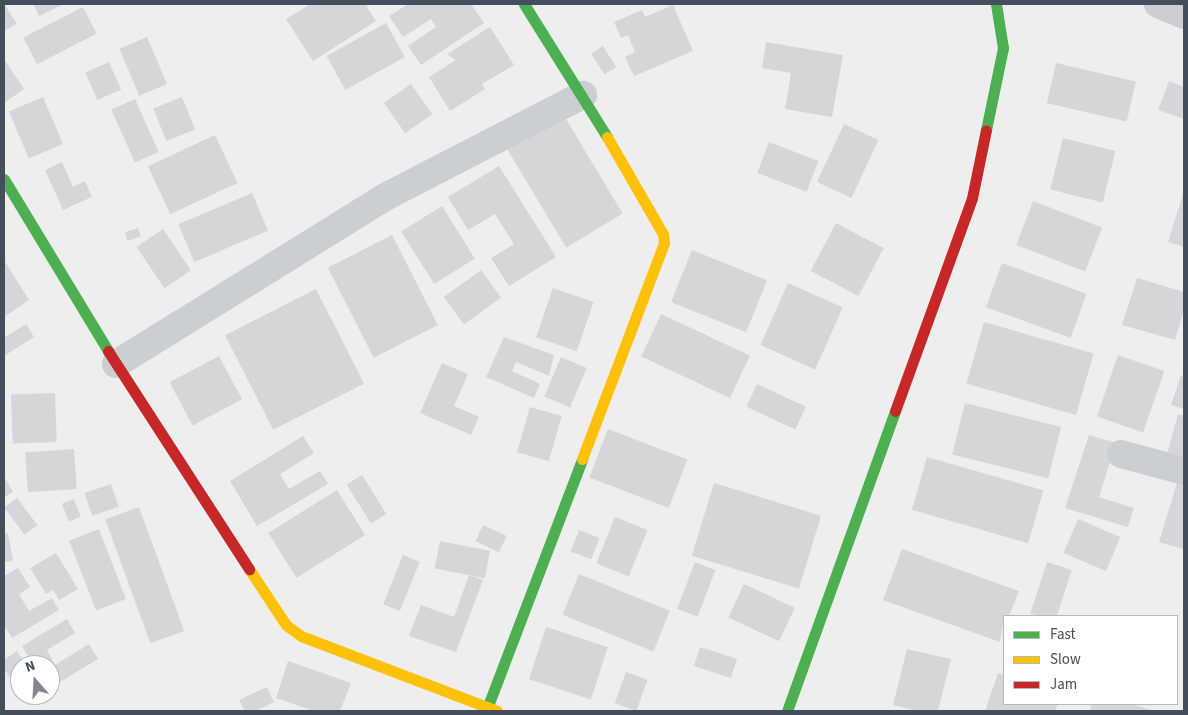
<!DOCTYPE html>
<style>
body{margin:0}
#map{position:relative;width:1188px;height:715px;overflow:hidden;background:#efeeee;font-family:"Source Sans 3",sans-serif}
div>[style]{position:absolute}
.building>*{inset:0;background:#d6d6d8;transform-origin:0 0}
.street>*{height:28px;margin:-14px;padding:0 14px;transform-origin:14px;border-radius:14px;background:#cccfd2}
.fast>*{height:11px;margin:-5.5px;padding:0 5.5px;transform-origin:5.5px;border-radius:5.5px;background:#4caf50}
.slow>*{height:11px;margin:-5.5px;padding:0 5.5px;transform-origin:5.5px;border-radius:5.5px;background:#ffc107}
.jam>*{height:11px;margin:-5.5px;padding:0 5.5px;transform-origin:5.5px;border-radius:5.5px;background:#c62828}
span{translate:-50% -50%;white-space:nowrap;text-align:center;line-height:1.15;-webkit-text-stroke:4px #fff;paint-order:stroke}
.frame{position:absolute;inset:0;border:5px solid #444f5c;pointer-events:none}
.legend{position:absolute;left:1003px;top:615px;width:175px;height:90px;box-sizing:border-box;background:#fff;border:1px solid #b4b9be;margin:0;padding:6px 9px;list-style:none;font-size:15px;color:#444f5c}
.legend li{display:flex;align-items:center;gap:10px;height:25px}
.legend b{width:25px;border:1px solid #b4b9be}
.north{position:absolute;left:10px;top:655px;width:50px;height:50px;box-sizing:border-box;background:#fff;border:1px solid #b4b9be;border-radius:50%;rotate:341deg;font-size:14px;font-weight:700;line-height:20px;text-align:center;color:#444f5c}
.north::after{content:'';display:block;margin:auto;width:18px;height:22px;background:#80878f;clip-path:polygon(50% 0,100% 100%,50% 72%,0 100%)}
</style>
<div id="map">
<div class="building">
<div style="clip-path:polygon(4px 4px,17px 24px,4px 31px)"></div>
<div style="clip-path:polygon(33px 4px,64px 4px,39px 16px)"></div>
<div style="clip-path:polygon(311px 4px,365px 4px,376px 21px,313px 61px,286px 19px)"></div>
<div style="clip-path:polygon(408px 4px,471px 4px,484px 23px,421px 65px,408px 46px,436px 27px,431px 19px,403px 37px,389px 16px)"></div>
<div style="clip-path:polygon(673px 5px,693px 51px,634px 76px,625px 57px,635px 52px,628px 35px,621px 38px,614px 22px,642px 10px,645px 17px)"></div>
<div style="left:83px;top:7px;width:30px;height:67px;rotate:63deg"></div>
<div style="left:386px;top:23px;width:39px;height:68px;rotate:61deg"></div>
<div style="clip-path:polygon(490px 27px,514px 65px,482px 84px,485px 89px,450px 111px,429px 77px,456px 60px,447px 54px)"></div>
<div style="left:147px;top:37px;width:51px;height:30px;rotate:67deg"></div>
<div style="clip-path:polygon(766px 42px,843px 55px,832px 117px,785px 109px,791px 73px,762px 68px)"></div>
<div style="left:603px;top:46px;width:25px;height:14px;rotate:58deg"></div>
<div style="clip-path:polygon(4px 59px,24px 89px,4px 103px)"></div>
<div style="left:109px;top:62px;width:30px;height:26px;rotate:66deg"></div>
<div style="left:1056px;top:63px;width:82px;height:41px;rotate:13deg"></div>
<div style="clip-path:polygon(1169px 81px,1184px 87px,1184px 119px,1158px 110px)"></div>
<div style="left:411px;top:84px;width:37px;height:33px;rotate:55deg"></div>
<div style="left:43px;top:97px;width:51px;height:37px;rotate:67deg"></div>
<div style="left:182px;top:97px;width:35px;height:31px;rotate:68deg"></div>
<div style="left:135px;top:99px;width:58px;height:26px;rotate:66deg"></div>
<div style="left:563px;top:114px;width:116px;height:66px;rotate:59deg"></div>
<div style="left:844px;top:124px;width:38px;height:64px;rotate:25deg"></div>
<div style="left:215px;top:135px;width:53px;height:74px;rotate:65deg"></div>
<div style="left:1063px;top:138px;width:54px;height:53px;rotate:14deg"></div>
<div style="left:769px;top:142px;width:53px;height:33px;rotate:21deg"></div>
<div style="clip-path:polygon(62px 162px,73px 187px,85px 181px,92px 197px,63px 210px,45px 170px)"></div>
<div style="clip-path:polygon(499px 166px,556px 257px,509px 286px,491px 258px,514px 244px,495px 214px,468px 230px,448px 197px)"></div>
<div style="clip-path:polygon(1184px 191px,1184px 247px,1168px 242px)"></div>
<div style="left:252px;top:193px;width:41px;height:80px;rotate:67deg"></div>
<div style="left:1033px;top:201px;width:74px;height:47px;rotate:21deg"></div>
<div style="left:442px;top:206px;width:62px;height:48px;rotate:58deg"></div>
<div style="left:836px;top:223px;width:54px;height:54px;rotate:28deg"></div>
<div style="left:138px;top:228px;width:9px;height:14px;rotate:72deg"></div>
<div style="left:163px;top:229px;width:50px;height:32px;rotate:56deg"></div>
<div style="left:392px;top:235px;width:101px;height:72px;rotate:63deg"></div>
<div style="left:692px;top:250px;width:81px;height:56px;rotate:22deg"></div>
<div style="clip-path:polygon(4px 260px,29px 300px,4px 317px)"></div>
<div style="left:1002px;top:263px;width:90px;height:47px;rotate:20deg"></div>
<div style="left:481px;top:270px;width:34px;height:46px;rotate:54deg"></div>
<div style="clip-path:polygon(1137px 278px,1184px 292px,1184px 310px,1175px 340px,1122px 325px)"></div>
<div style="left:788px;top:283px;width:60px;height:68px;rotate:24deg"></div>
<div style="left:553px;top:288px;width:43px;height:52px;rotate:19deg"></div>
<div style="left:316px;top:289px;width:106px;height:102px;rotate:63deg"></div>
<div style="left:661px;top:314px;width:98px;height:47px;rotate:25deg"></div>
<div style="left:984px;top:322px;width:114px;height:64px;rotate:16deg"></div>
<div style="clip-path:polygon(26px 324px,34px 337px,4px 356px,4px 338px)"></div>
<div style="clip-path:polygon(504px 337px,554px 355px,549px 376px,516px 362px,512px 371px,540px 384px,534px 398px,486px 377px)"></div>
<div style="left:1118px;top:355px;width:49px;height:65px;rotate:19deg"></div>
<div style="left:219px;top:356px;width:49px;height:56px;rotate:62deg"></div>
<div style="left:561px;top:357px;width:28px;height:43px;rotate:23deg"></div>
<div style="clip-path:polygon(442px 363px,468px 374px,454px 406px,479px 417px,471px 435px,420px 413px)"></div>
<div style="clip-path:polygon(1181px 375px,1184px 376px,1184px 409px,1171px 405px)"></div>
<div style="left:757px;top:384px;width:54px;height:25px;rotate:25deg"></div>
<div style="left:55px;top:393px;width:49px;height:44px;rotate:88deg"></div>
<div style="left:965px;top:403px;width:99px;height:53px;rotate:14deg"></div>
<div style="left:530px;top:407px;width:33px;height:47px;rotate:16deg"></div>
<div style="clip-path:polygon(1178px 414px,1184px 416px,1184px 458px,1167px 454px)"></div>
<div style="left:608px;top:429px;width:85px;height:52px;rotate:21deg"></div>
<div style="clip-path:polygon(1089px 435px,1116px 443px,1099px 497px,1134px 508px,1128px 527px,1065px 508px)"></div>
<div style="clip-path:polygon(303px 436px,314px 453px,280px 474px,289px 489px,320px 471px,328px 484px,257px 526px,230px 481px)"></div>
<div style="left:74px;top:449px;width:40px;height:49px;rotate:86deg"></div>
<div style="left:927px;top:457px;width:121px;height:55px;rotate:16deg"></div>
<div style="left:362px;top:475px;width:46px;height:18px;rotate:58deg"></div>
<div style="clip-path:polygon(4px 476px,13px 492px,4px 497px)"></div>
<div style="left:714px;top:483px;width:112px;height:76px;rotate:17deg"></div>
<div style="clip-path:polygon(1177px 483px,1184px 486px,1184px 549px,1159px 542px)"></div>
<div style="left:111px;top:484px;width:24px;height:28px;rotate:71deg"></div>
<div style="left:337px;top:490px;width:53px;height:81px;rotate:58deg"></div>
<div style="left:17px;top:498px;width:34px;height:16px;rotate:53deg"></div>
<div style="left:74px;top:499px;width:19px;height:13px;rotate:69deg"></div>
<div style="left:139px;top:507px;width:132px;height:36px;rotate:70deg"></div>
<div style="left:615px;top:517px;width:35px;height:50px;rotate:22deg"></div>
<div style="left:1078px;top:519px;width:46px;height:37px;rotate:23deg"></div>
<div style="left:483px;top:525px;width:26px;height:18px;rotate:25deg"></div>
<div style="left:99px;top:529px;width:75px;height:32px;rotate:69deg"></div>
<div style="left:579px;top:530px;width:22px;height:23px;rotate:21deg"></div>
<div style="clip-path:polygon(8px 533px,13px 561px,4px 562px,4px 534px)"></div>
<div style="left:440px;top:541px;width:51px;height:28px;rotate:11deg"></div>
<div style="clip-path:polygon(902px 549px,1019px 591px,1009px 616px,1004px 616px,1000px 642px,883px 600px)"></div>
<div style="clip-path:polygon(56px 553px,78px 589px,59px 600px,53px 590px,46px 594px,30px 568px)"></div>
<div style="left:403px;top:555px;width:18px;height:53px;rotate:22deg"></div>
<div style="left:695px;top:562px;width:22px;height:50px;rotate:21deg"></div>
<div style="left:1047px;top:562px;width:26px;height:54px;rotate:18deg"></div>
<div style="clip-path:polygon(18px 568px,30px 587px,19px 594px,29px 611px,52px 598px,59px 610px,12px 638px,4px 625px,4px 576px)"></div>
<div style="left:579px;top:574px;width:98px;height:44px;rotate:22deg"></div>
<div style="clip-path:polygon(469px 575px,483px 580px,456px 652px,409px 636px,421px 605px,454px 617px)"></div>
<div style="left:744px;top:584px;width:56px;height:37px;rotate:25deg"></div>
<div style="clip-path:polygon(67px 619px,75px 633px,47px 650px,55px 665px,89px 644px,98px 659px,50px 688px,50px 665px,33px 665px,22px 646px)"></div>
<div style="left:546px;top:627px;width:65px;height:55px;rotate:18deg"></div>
<div style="left:700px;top:647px;width:39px;height:20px;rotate:18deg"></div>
<div style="clip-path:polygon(907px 649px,951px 659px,938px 711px,918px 711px,893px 705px)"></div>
<div style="clip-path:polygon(17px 651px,26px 665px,20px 665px,20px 693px,4px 668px,4px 660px)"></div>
<div style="clip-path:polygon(288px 661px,351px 683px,340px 711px,314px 711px,276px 698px)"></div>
<div style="left:626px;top:672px;width:23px;height:33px;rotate:20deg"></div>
<div style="clip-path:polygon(998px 673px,1004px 675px,1004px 704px,1058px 704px,1055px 711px,985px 711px)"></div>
<div style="clip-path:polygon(267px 687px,274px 702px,256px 711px,245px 711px,239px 700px)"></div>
<div style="clip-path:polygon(22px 695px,40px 695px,27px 704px)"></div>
<div style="clip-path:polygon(1092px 704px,1132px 704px,1154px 711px,1090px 711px)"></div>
</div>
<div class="street">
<div style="left:1158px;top:4px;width:28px;rotate:23deg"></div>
<div style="left:116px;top:364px;width:317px;rotate:-31.8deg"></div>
<div style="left:385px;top:197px;width:223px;rotate:-27.3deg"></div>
<div style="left:1121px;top:454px;width:65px;rotate:15.1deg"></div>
</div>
<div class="fast">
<div style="left:524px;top:4px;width:157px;rotate:58deg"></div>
<div style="left:986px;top:130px;width:84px;rotate:-78.3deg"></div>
<div style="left:1003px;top:48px;width:45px;rotate:-99deg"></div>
<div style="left:4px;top:179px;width:201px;rotate:58.8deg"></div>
<div style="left:486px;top:711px;width:270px;rotate:-69.1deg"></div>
<div style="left:787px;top:711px;width:319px;rotate:-70.2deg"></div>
</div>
<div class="slow">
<div style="left:582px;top:459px;width:231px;rotate:-69.2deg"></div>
<div style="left:664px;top:243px;width:9px;rotate:-96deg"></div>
<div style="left:663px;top:234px;width:112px;rotate:-120deg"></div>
<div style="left:249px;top:569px;width:67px;rotate:56.5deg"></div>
<div style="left:286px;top:625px;width:19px;rotate:36deg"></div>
<div style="left:301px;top:636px;width:210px;rotate:20.9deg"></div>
</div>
<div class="jam">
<div style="left:108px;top:351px;width:260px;rotate:57.1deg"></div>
<div style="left:895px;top:411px;width:226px;rotate:-70.1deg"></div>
<div style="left:972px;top:198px;width:69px;rotate:-78.4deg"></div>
</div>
<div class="frame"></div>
<ul class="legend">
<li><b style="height:6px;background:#4caf50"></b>Fast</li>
<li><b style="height:6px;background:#ffc107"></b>Slow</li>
<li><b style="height:6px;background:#c62828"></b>Jam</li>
</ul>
<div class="north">N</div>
</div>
